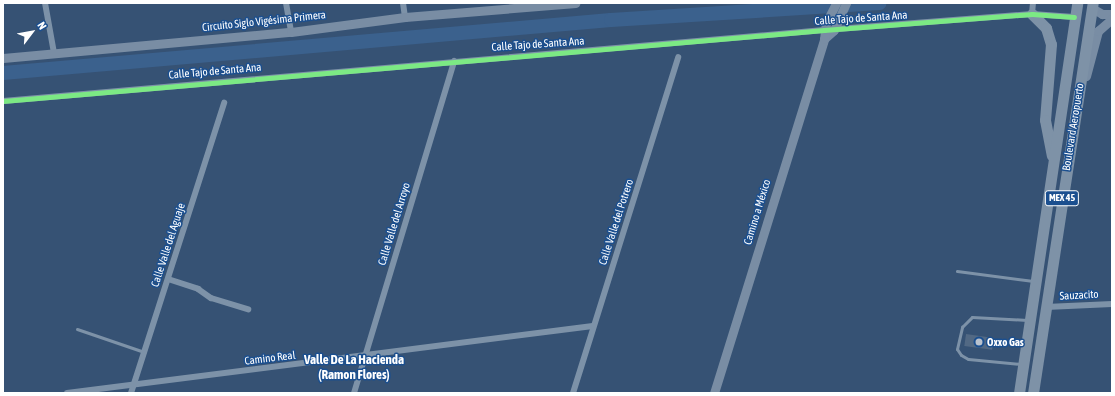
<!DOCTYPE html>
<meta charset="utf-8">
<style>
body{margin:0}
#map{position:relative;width:1115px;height:396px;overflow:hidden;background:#365274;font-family:"Asap Condensed",sans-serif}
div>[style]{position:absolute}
.river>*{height:14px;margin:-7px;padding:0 7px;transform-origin:7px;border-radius:7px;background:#3b618d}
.building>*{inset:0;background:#526984;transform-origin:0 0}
.lane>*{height:3px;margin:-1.5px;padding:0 1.5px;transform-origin:1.5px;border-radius:1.5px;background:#7d92a8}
.street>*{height:6px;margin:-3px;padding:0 3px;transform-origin:3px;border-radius:3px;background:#7d92a8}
.secondary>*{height:9px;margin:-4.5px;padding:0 4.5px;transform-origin:4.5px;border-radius:4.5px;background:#798da4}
.highway>*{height:11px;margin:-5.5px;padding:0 5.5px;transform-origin:5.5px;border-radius:5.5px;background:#7e92a7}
.cycleway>*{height:5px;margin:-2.5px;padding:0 2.5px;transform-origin:2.5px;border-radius:2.5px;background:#7ce984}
.dots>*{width:11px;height:11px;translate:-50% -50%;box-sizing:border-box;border:2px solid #1b4f8f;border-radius:50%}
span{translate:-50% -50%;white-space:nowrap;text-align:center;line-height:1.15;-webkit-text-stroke:3px #1b4f8f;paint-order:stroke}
.shield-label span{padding:1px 3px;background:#1b4f8f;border:1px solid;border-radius:3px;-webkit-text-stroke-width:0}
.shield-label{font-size:10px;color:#fff;font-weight:700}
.street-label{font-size:11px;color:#fff}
.poi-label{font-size:11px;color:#fff;font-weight:700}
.left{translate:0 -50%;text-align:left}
.quarter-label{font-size:13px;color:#fff;font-weight:700}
.frame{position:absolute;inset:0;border:4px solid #fff;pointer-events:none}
.north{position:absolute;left:12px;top:12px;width:40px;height:40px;-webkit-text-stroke:3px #1b4f8f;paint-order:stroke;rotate:58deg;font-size:11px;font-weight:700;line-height:16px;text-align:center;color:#fff}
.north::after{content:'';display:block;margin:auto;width:14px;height:18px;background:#fff;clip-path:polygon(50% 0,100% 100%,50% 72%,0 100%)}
</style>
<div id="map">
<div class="river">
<div style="left:3px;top:73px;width:610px;rotate:-4.98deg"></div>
<div style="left:611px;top:20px;width:269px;rotate:-3.6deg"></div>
</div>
<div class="building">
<div style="left:966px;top:334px;width:28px;height:12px;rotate:8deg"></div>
</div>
<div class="lane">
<div style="left:957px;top:271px;width:77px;rotate:7.5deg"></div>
<div style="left:77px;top:329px;width:71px;rotate:18.9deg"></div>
<div style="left:1021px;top:364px;width:53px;rotate:-174.6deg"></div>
<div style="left:968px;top:359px;width:8px;rotate:-150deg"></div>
<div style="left:961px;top:355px;width:7px;rotate:-124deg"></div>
<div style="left:957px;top:349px;width:23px;rotate:-77deg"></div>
<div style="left:962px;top:327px;width:14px;rotate:-45deg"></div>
<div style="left:972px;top:317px;width:55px;rotate:3.1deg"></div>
</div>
<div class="street">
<div style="left:45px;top:3px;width:51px;rotate:79.8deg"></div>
<div style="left:286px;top:3px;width:29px;rotate:80deg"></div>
<div style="left:403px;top:3px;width:14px;rotate:82deg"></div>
<div style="left:1032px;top:14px;width:11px;rotate:-85deg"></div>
<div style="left:3px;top:101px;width:824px;rotate:-4.94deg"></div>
<div style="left:824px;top:30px;width:209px;rotate:-4.4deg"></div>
<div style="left:1032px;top:14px;width:42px;rotate:4.1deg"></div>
<div style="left:168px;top:279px;width:32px;rotate:18deg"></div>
<div style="left:198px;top:289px;width:16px;rotate:35deg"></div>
<div style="left:211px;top:298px;width:39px;rotate:17deg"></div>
<div style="left:1046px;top:307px;width:66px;rotate:-2.6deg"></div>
<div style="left:67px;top:393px;width:530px;rotate:-7.26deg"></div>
<div style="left:131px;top:393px;width:305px;rotate:-72.2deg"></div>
<div style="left:354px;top:393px;width:347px;rotate:-73.2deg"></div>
<div style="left:573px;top:393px;width:352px;rotate:-72.6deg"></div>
</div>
<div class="secondary">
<div style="left:1092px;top:8px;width:12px;rotate:31deg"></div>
<div style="left:1102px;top:14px;width:10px"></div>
<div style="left:824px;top:39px;width:13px;rotate:-42deg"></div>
<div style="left:834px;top:30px;width:30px;rotate:-66deg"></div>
<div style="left:3px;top:58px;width:289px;rotate:-5.2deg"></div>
<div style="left:291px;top:32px;width:115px;rotate:-7.5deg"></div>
<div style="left:405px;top:17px;width:171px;rotate:-4.7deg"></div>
<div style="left:1086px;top:76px;width:47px;rotate:-75.1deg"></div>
<div style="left:1098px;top:31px;width:18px;rotate:-41deg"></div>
<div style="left:714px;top:393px;width:371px;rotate:-72.7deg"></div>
<div style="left:824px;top:39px;width:16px;rotate:-83deg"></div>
<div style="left:826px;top:23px;width:22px;rotate:-63deg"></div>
</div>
<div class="highway">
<div style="left:1032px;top:14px;width:20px;rotate:45deg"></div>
<div style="left:1046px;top:28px;width:17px;rotate:73deg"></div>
<div style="left:1051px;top:44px;width:76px;rotate:94.5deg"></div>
<div style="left:1045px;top:120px;width:36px;rotate:79deg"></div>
<div style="left:1019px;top:393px;width:394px;rotate:-81.5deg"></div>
<div style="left:1033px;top:393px;width:395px;rotate:-81.3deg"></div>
</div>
<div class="cycleway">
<div style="left:3px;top:101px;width:824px;rotate:-4.94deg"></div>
<div style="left:824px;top:30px;width:209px;rotate:-4.4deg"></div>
<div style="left:1032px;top:14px;width:42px;rotate:4.1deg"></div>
</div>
<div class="dots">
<div style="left:979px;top:342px;background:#b9c2ce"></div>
</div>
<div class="shield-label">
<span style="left:1062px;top:198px">MEX 45</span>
</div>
<div class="street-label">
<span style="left:861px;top:18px;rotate:-4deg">Calle Tajo de Santa Ana</span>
<span style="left:264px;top:21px;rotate:-6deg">Circuito Siglo Vigésima Primera</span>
<span style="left:538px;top:44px;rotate:-4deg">Calle Tajo de Santa Ana</span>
<span style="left:215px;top:71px;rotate:-5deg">Calle Tajo de Santa Ana</span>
<span style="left:1073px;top:127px;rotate:-81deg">Boulevard Aeropuerto</span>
<span style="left:757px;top:212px;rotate:-73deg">Camino a México</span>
<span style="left:616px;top:222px;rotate:-72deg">Calle Valle del Potrero</span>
<span style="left:394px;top:224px;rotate:-73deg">Calle Valle del Arroyo</span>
<span style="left:168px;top:245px;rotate:-72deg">Calle Valle del Aguaje</span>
<span style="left:1079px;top:295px;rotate:-3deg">Sauzacito</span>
<span style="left:270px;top:358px;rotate:-7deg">Camino Real</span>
</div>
<div class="poi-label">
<span class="left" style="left:987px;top:342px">Oxxo Gas</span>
</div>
<div class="quarter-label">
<span style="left:354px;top:368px">Valle De La Hacienda<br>(Ramon Flores)</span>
</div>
<div class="frame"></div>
<div class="north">N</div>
</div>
